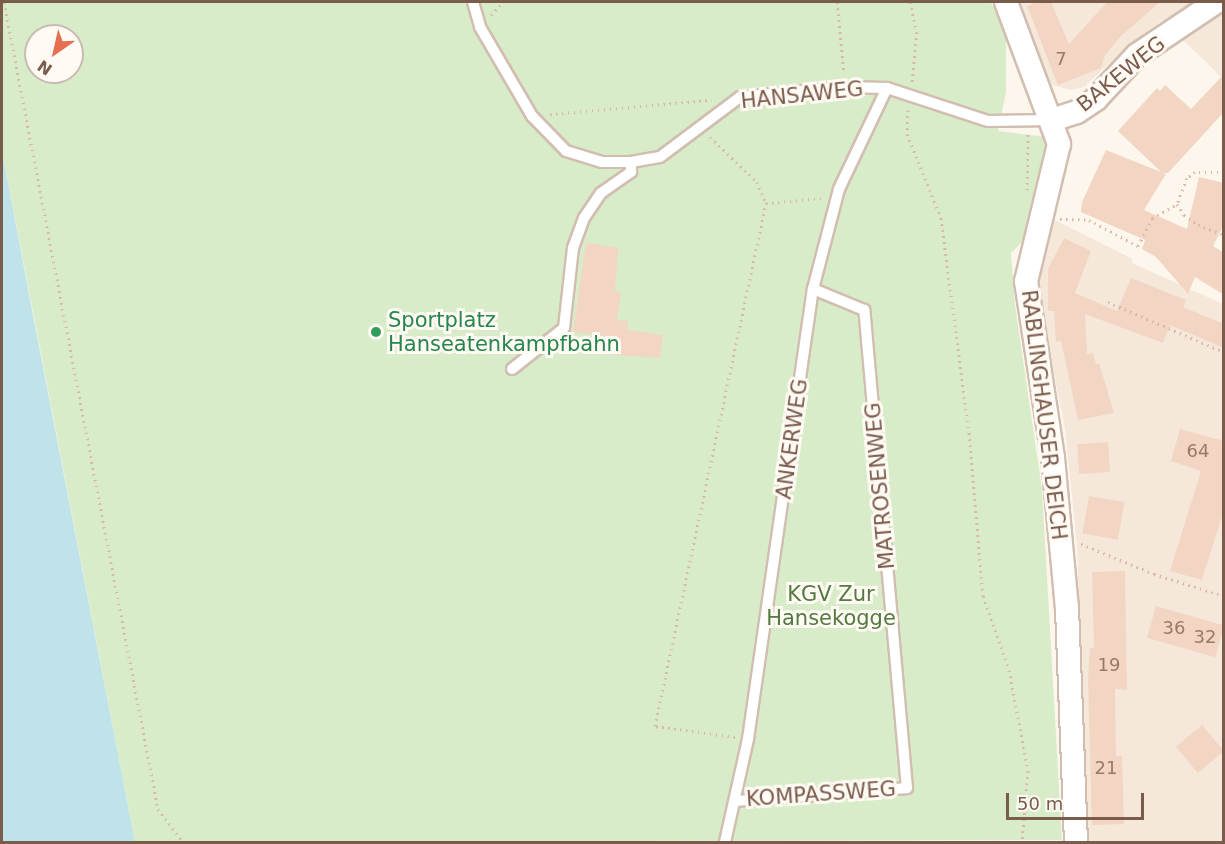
<!DOCTYPE html>
<style>
body{margin:0}
#map{position:relative;width:1225px;height:844px;overflow:hidden;background:#fdf6ec;font-family:"DejaVu Sans",sans-serif}
div>[style]{position:absolute}
.residential>*{inset:0;background:#f5e8da}
.green>*{inset:0;background:#d8ecc9}
.water>*{inset:0;background:#bfe3e8}
.building>*{inset:0;background:#f3d5c3;transform-origin:0 0}
.path>*{height:3px;margin-top:-1.5px;transform-origin:0;background:repeating-linear-gradient(90deg,#d9b8a5 0 1.5px,transparent 0 6px)}
.roads{filter:drop-shadow(2px 0 #d1beb0) drop-shadow(-2px 0 #d1beb0) drop-shadow(0 2px #d1beb0) drop-shadow(0 -2px #d1beb0)}
.service>*{height:10px;margin:-5px;padding:0 5px;transform-origin:5px;border-radius:5px;background:#fff}
.minor>*{height:22px;margin:-11px;padding:0 11px;transform-origin:11px;border-radius:11px;background:#fff}
.dots>*{width:16px;height:16px;translate:-50% -50%;box-sizing:border-box;border:3px solid #fffaf3;border-radius:50%}
span{translate:-50% -50%;white-space:nowrap;text-align:center;line-height:1.15;-webkit-text-stroke:6px #fffaf3;paint-order:stroke}
.number-label{font-size:18px;color:#987a6a}
.number-label span{-webkit-text-stroke-width:0}
.street-label{font-size:21px;color:#7a5c4d}
.leisure-label{font-size:21px;color:#27864d}
.left{translate:0 -50%;text-align:left}
.park-label{font-size:21px;color:#537a41}
.frame{position:absolute;inset:0;border:3px solid #7a5c4d;pointer-events:none}
.north{position:absolute;left:24px;top:24px;width:60px;height:60px;box-sizing:border-box;background:#fffaf3;border:2px solid #cabbb1;border-radius:50%;rotate:214deg;font-size:16px;font-weight:700;line-height:24px;text-align:center;color:#7a5c4d}
.north::after{content:'';display:block;margin:auto;width:21px;height:27px;background:#e76f51;clip-path:polygon(50% 0,100% 100%,50% 72%,0 100%)}
.scale{position:absolute;left:1006px;top:793px;width:138px;height:27px;box-sizing:border-box;border:3px solid #7a5c4d;border-top:0;padding-left:8px;font-size:18px;line-height:21px;white-space:nowrap;color:#7a5c4d;-webkit-text-stroke:4px #fffaf3;paint-order:stroke}
</style>
<div id="map">
<div class="residential">
<div style="clip-path:polygon(1018px 2px,1223px 2px,1223px 79px,1163px 20px,1131px 43px,1084px 87px,1071px 90px,1052px 85px)"></div>
<div style="clip-path:polygon(1055px 220px,1133px 259px,1132px 263px,1223px 304px,1223px 842px,1052px 842px,1087px 837px,1077px 545px,1065px 428px,1037px 292px,1039px 266px)"></div>
</div>
<div class="green">
<div style="clip-path:polygon(evenodd,2px 2px,991px 2px,1006px 36px,1006px 92px,998px 131px,1047px 137px,1050px 150px,1024px 240px,1011px 253px,1015px 305px,1042px 489px,1062px 840px,135px 842px,2px 151px,2px 2px,36px 36px,72px 36px,72px 72px,36px 72px,36px 36px)"></div>
</div>
<div class="water">
<div style="clip-path:polygon(2px 151px,33px 315px,135px 842px,2px 842px)"></div>
</div>
<div class="building">
<div style="clip-path:polygon(1037px 2px,1051px 2px,1069px 44px,1107px 2px,1160px 2px,1121px 36px,1105px 55px,1101px 68px,1058px 85px,1027px 6px)"></div>
<div style="clip-path:polygon(1224px 74px,1224px 112px,1168px 173px,1163px 173px,1166px 174px,1144px 210px,1187px 229px,1199px 177px,1224px 183px,1224px 224px,1213px 246px,1224px 253px,1224px 295px,1195px 277px,1188px 294px,1156px 257px,1142px 249px,1145px 240px,1081px 212px,1082px 202px,1106px 150px,1161px 172px,1118px 131px,1157px 88px,1160px 91px,1165px 85px,1191px 109px)"></div>
<div style="clip-path:polygon(1064px 238px,1091px 251px,1075px 293px,1117px 311px,1131px 278px,1186px 300px,1183px 307px,1224px 324px,1224px 348px,1170px 325px,1163px 343px,1085px 314px,1087px 354px,1093px 353px,1096px 364px,1099px 363px,1114px 413px,1078px 420px,1061px 341px,1056px 342px,1054px 311px,1048px 311px,1048px 269px)"></div>
<div style="clip-path:polygon(586px 243px,618px 248px,615px 291px,621px 292px,617px 320px,628px 321px,627px 330px,663px 335px,660px 358px,600px 354px,603px 336px,573px 332px)"></div>
<div style="clip-path:polygon(1180px 429px,1224px 441px,1224px 510px,1202px 580px,1170px 571px,1201px 471px,1171px 461px)"></div>
<div style="left:1108px;top:442px;width:30px;height:31px;rotate:86deg"></div>
<div style="left:1089px;top:496px;width:36px;height:38px;rotate:10deg"></div>
<div style="clip-path:polygon(1125px 571px,1127px 690px,1115px 689px,1116px 756px,1122px 756px,1124px 824px,1092px 825px,1088px 680px,1090px 648px,1094px 648px,1092px 572px)"></div>
<div style="left:1156px;top:606px;width:71px;height:33px;rotate:16deg"></div>
<div style="left:1202px;top:725px;width:34px;height:34px;rotate:50deg"></div>
</div>
<div class="path">
<div style="left:4px;top:2px;width:822px;rotate:79.2deg"></div>
<div style="left:158px;top:809px;width:41px;rotate:52.9deg"></div>
<div style="left:837px;top:2px;width:71px;rotate:84.4deg"></div>
<div style="left:910px;top:2px;width:31px;rotate:77deg"></div>
<div style="left:917px;top:32px;width:51px;rotate:95.6deg"></div>
<div style="left:491px;top:15px;width:18px;rotate:-47deg"></div>
<div style="left:908px;top:110px;width:24px;rotate:92deg"></div>
<div style="left:907px;top:134px;width:91px;rotate:68deg"></div>
<div style="left:941px;top:218px;width:217px;rotate:82.6deg"></div>
<div style="left:969px;top:433px;width:164px;rotate:85.1deg"></div>
<div style="left:983px;top:596px;width:78px;rotate:70.6deg"></div>
<div style="left:1009px;top:670px;width:103px;rotate:79.3deg"></div>
<div style="left:1028px;top:771px;width:71px;rotate:94.8deg"></div>
<div style="left:550px;top:114px;width:162px;rotate:-5deg"></div>
<div style="left:710px;top:137px;width:65px;rotate:43.8deg"></div>
<div style="left:757px;top:182px;width:23px;rotate:67deg"></div>
<div style="left:1224px;top:172px;width:29px;rotate:180deg"></div>
<div style="left:1195px;top:172px;width:10px;rotate:143deg"></div>
<div style="left:1187px;top:178px;width:28px;rotate:111deg"></div>
<div style="left:1177px;top:204px;width:13px;rotate:58deg"></div>
<div style="left:1184px;top:215px;width:17px;rotate:36deg"></div>
<div style="left:1198px;top:225px;width:28px;rotate:21deg"></div>
<div style="left:1027px;top:190px;width:56px;rotate:-89deg"></div>
<div style="left:1060px;top:219px;width:29px;rotate:2deg"></div>
<div style="left:1089px;top:220px;width:55px;rotate:28deg"></div>
<div style="left:1138px;top:246px;width:31px;rotate:-63deg"></div>
<div style="left:1152px;top:218px;width:29px;rotate:-29deg"></div>
<div style="left:1108px;top:302px;width:126px;rotate:23.3deg"></div>
<div style="left:1081px;top:544px;width:79px;rotate:22.3deg"></div>
<div style="left:1154px;top:574px;width:73px;rotate:17.4deg"></div>
<div style="left:735px;top:737px;width:81px;rotate:-172.2deg"></div>
<div style="left:655px;top:726px;width:535px;rotate:-78.02deg"></div>
<div style="left:766px;top:203px;width:55px;rotate:-5.2deg"></div>
</div>
<div class="roads">
<div class="service">
<div style="left:473px;top:2px;width:26px;rotate:74deg"></div>
<div style="left:480px;top:27px;width:103px;rotate:59.7deg"></div>
<div style="left:532px;top:116px;width:49px;rotate:45.8deg"></div>
<div style="left:566px;top:151px;width:38px;rotate:17deg"></div>
<div style="left:602px;top:162px;width:29px"></div>
<div style="left:631px;top:162px;width:29px;rotate:-10deg"></div>
<div style="left:660px;top:157px;width:100px;rotate:-36.9deg"></div>
<div style="left:740px;top:97px;width:104px;rotate:-5.5deg"></div>
<div style="left:844px;top:87px;width:43px;rotate:1.3deg"></div>
<div style="left:887px;top:88px;width:106px;rotate:18.1deg"></div>
<div style="left:988px;top:121px;width:64px;rotate:-0.9deg"></div>
<div style="left:512px;top:369px;width:66px;rotate:-38.3deg"></div>
<div style="left:564px;top:328px;width:81px;rotate:-83.6deg"></div>
<div style="left:573px;top:248px;width:32px;rotate:-70deg"></div>
<div style="left:584px;top:218px;width:30px;rotate:-56deg"></div>
<div style="left:601px;top:193px;width:37px;rotate:-35deg"></div>
<div style="left:631px;top:172px;width:10px;rotate:-90deg"></div>
<div style="left:736px;top:801px;width:171px;rotate:-4.3deg"></div>
<div style="left:907px;top:788px;width:480px;rotate:-95.1deg"></div>
<div style="left:864px;top:310px;width:55px;rotate:-157.6deg"></div>
<div style="left:725px;top:842px;width:106px;rotate:-77.4deg"></div>
<div style="left:748px;top:739px;width:455px;rotate:-81.8deg"></div>
<div style="left:813px;top:289px;width:103px;rotate:-75.4deg"></div>
<div style="left:839px;top:189px;width:112px;rotate:-64.6deg"></div>
</div>
<div class="minor">
<div style="left:1006px;top:2px;width:152px;rotate:69.5deg"></div>
<div style="left:1059px;top:144px;width:141px;rotate:103.5deg"></div>
<div style="left:1026px;top:281px;width:179px;rotate:81.3deg"></div>
<div style="left:1053px;top:458px;width:151px;rotate:84.7deg"></div>
<div style="left:1067px;top:608px;width:234px;rotate:87.8deg"></div>
<div style="left:1052px;top:120px;width:26px;rotate:-18deg"></div>
<div style="left:1077px;top:112px;width:23px;rotate:-34deg"></div>
<div style="left:1096px;top:99px;width:60px;rotate:-47deg"></div>
<div style="left:1137px;top:55px;width:95px;rotate:-33.9deg"></div>
</div>
</div>
<div class="dots">
<div style="left:376px;top:332px;background:#2e9e5b"></div>
</div>
<div class="number-label">
<span style="left:1061px;top:59px">7</span>
<span style="left:1198px;top:451px">64</span>
<span style="left:1174px;top:628px">36</span>
<span style="left:1205px;top:637px">32</span>
<span style="left:1109px;top:665px">19</span>
<span style="left:1106px;top:768px">21</span>
</div>
<div class="street-label">
<span style="left:1121px;top:74px;rotate:-39deg">BAKEWEG</span>
<span style="left:802px;top:95px;rotate:-6deg">HANSAWEG</span>
<span style="left:1044px;top:415px;rotate:83deg">RABLINGHAUSER DEICH</span>
<span style="left:792px;top:439px;rotate:-82deg">ANKERWEG</span>
<span style="left:880px;top:486px;rotate:-95deg">MATROSENWEG</span>
<span style="left:821px;top:794px;rotate:-4deg">KOMPASSWEG</span>
</div>
<div class="leisure-label">
<span class="left" style="left:388px;top:332px">Sportplatz<br>Hanseatenkampfbahn</span>
</div>
<div class="park-label">
<span style="left:831px;top:606px">KGV Zur<br>Hansekogge</span>
</div>
<div class="frame"></div>
<div class="north">N</div>
<div class="scale">50 m</div>
</div>
